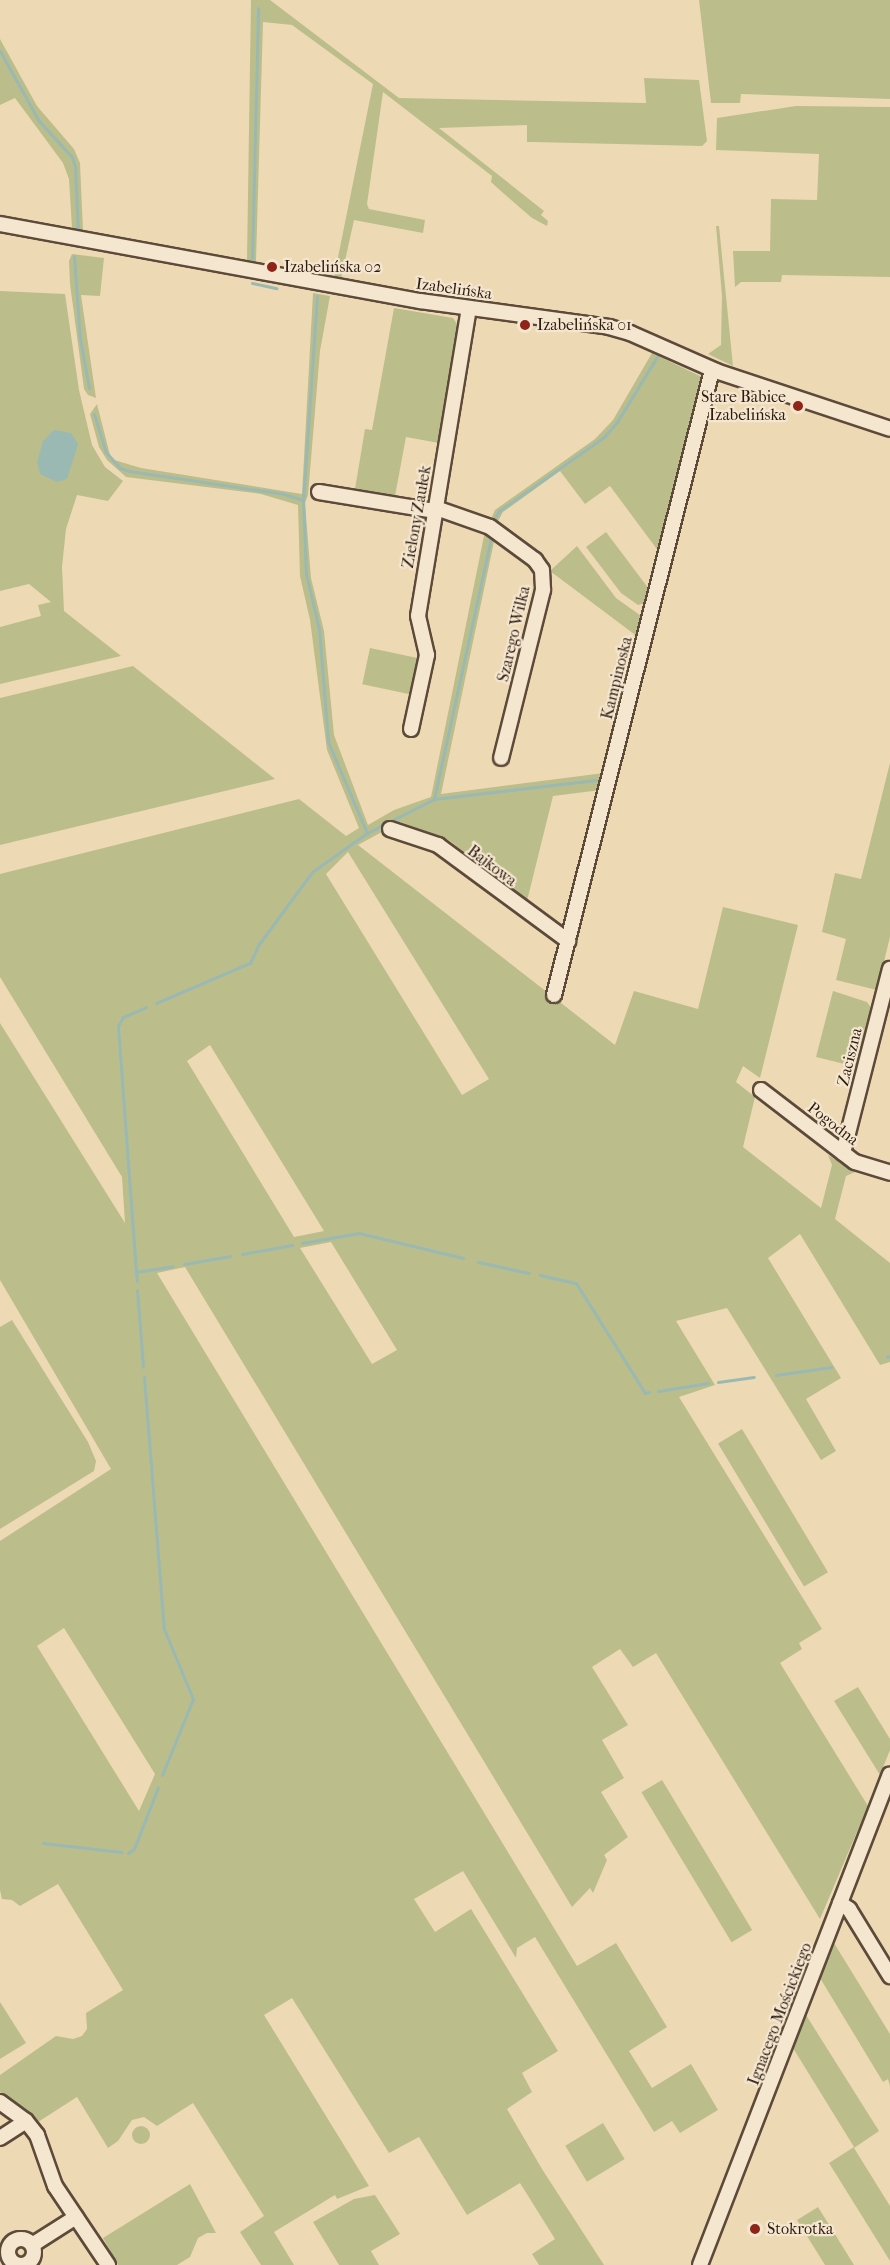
<!DOCTYPE html>
<meta charset="utf-8">
<style>
body{margin:0}
#map{position:relative;width:890px;height:2265px;overflow:hidden;background:#eed9b5;font-family:"IM FELL French Canon",serif}
div>[style]{position:absolute}
.green>*{inset:0;background:#bbbe8b;transform-origin:0 0}
.round{border-radius:50%}
.water>*{inset:0;background:#9ab9b3}
.stream>*{height:3px;margin:-1.5px;padding:0 1.5px;transform-origin:1.5px;border-radius:1.5px;background:#9ab9b3}
.roads{filter:drop-shadow(2px 0 #5d4a39) drop-shadow(-2px 0 #5d4a39) drop-shadow(0 2px #5d4a39) drop-shadow(0 -2px #5d4a39)}
.minor>*{height:14px;margin:-7px;padding:0 7px;transform-origin:7px;border-radius:7px;background:#f4e6cf}
.minor>.ring{margin:-7px;padding:0;box-sizing:content-box;background:none;border:14px solid #f4e6cf;border-radius:50%}
.dots>*{width:16px;height:16px;translate:-50% -50%;box-sizing:border-box;border:3px solid #f4e6cf;border-radius:50%}
span{translate:-50% -50%;white-space:nowrap;text-align:center;line-height:1.15;-webkit-text-stroke:4.5px #f4e6cf;paint-order:stroke}
.poi-label{font-size:16px;color:#2d1b10}
.left{translate:0 -50%;text-align:left}
.right{translate:-100% -50%;text-align:right}
.street-label{font-size:16px;color:#2d1b10}
</style>
<div id="map">
<div class="green">
<div style="clip-path:polygon(251px 0,270px 0,399px 98px,646px 103px,644px 78px,699px 80px,707px 141px,702px 146px,533px 142px,527px 142px,527px 125px,439px 128px,544px 211px,541px 215px,548px 221px,547px 226px,532px 218px,502px 192px,491px 182px,492px 176px,383px 92px,367px 204px,369px 209px,425px 220px,423px 233px,354px 220px,341px 279px,334px 277px,373px 84px,292px 25px,263px 22px,256px 261px,247px 260px)"></div>
<div style="clip-path:polygon(699px 0,890px 0,890px 99px,741px 94px,740px 103px,711px 103px)"></div>
<div style="clip-path:polygon(0 39px,37px 106px,74px 149px,80px 163px,83px 231px,72px 228px,69px 179px,63px 163px,15px 98px,0 105px)"></div>
<div style="clip-path:polygon(796px 106px,890px 107px,890px 277px,782px 275px,781px 282px,741px 282px,735px 287px,733px 251px,770px 251px,771px 199px,817px 200px,819px 154px,716px 150px,717px 118px)"></div>
<div style="clip-path:polygon(716px 226px,719px 226px,733px 366px,708px 354px,721px 345px,722px 296px)"></div>
<div style="clip-path:polygon(72px 254px,104px 258px,100px 296px,81px 295px,96px 398px,88px 395px,84px 389px,70px 284px,69px 261px)"></div>
<div style="clip-path:polygon(0 291px,65px 294px,79px 390px,92px 445px,105px 467px,123px 481px,108px 501px,77px 495px,66px 529px,62px 567px,64px 611px,121px 656px,0 684px,0 627px,41px 616px,38px 605px,51px 602px,29px 584px,0 591px)"></div>
<div style="clip-path:polygon(evenodd,313px 293px,330px 296px,320px 351px,308px 495px,305px 503px,311px 578px,324px 631px,334px 735px,368px 825px,394px 810px,431px 797px,485px 531px,495px 537px,441px 794px,604px 773px,601px 790px,553px 796px,527px 901px,449px 840px,400px 822px,358px 845px,615px 1045px,634px 991px,698px 1009px,723px 907px,798px 925px,760px 1078px,743px 1066px,736px 1082px,755px 1097px,743px 1147px,821px 1208px,832px 1165px,828px 1155px,855px 1172px,846px 1176px,835px 1219px,890px 1263px,890px 1362px,880px 1365px,800px 1234px,768px 1258px,841px 1378px,806px 1399px,836px 1451px,821px 1460px,727px 1308px,676px 1321px,715px 1385px,679px 1397px,822px 1629px,799px 1643px,802px 1649px,780px 1663px,868px 1806px,820px 1919px,656px 1653px,633px 1667px,620px 1649px,592px 1667px,628px 1725px,602px 1740px,624px 1778px,601px 1792px,628px 1837px,604px 1855px,607px 1860px,593px 1893px,590px 1888px,572px 1907px,185px 1267px,157px 1273px,577px 1966px,616px 1943px,667px 2027px,629px 2051px,652px 2088px,691px 2064px,718px 2110px,680px 2133px,672px 2121px,654px 2132px,535px 1937px,517px 1948px,516px 1958px,463px 1871px,414px 1899px,435px 1932px,471px 1909px,558px 2051px,522px 2073px,532px 2092px,507px 2109px,542px 2169px,604px 2265px,539px 2265px,532px 2254px,555px 2239px,520px 2183px,467px 2215px,419px 2137px,389px 2153px,292px 1998px,264px 2015px,369px 2186px,337px 2199px,335px 2195px,274px 2232px,294px 2265px,261px 2265px,240px 2232px,264px 2216px,193px 2103px,157px 2126px,144px 2117px,132px 2120px,118px 2141px,108px 2148px,77px 2097px,38px 2122px,26px 2109px,0 2092px,0 2075px,56px 2036px,73px 2039px,82px 2036px,87px 2029px,86px 2013px,123px 1990px,58px 1884px,20px 1906px,12px 1900px,2px 1899px,0 1890px,0 1541px,111px 1469px,0 1280px,0 1023px,125px 1223px,122px 1177px,0 977px,0 874px,299px 799px,346px 836px,359px 828px,327px 750px,310px 620px,300px 576px,298px 505px,261px 494px,126px 477px,107px 460px,99px 447px,90px 414px,97px 404px,111px 459px,141px 468px,302px 494px,313px 293px,348px 852px,489px 1079px,462px 1095px,326px 874px,348px 852px,313px 293px,210px 1045px,324px 1231px,294px 1237px,187px 1061px,210px 1045px,313px 293px,331px 1242px,397px 1350px,372px 1364px,300px 1248px,331px 1242px,313px 293px,64px 1628px,155px 1774px,139px 1811px,37px 1646px,64px 1628px)"></div>
<div style="clip-path:polygon(394px 308px,453px 318px,459px 327px,439px 443px,406px 437px,395px 496px,355px 489px,365px 429px,372px 430px)"></div>
<div style="clip-path:polygon(652px 353px,702px 377px,705px 385px,662px 556px,610px 486px,585px 504px,560px 471px,503px 512px,497px 523px,491px 519px,495px 510px,595px 439px,613px 420px)"></div>
<div style="clip-path:polygon(606px 532px,652px 593px,649px 602px,638px 605px,621px 593px,586px 547px)"></div>
<div style="clip-path:polygon(577px 546px,616px 598px,644px 618px,638px 637px,550px 571px)"></div>
<div style="left:370px;top:648px;width:51px;height:37px;rotate:12deg"></div>
<div style="clip-path:polygon(133px 666px,275px 779px,0 845px,0 698px)"></div>
<div style="clip-path:polygon(890px 763px,890px 937px,877px 990px,836px 980px,846px 939px,822px 932px,835px 873px,861px 879px)"></div>
<div style="clip-path:polygon(833px 991px,867px 1002px,872px 1009px,857px 1067px,816px 1057px)"></div>
<div style="clip-path:polygon(12px 1320px,88px 1442px,96px 1461px,94px 1471px,0 1529px,0 1327px)"></div>
<div style="left:742px;top:1429px;width:167px;height:28px;rotate:59deg"></div>
<div style="clip-path:polygon(858px 1687px,890px 1739px,890px 1750px,880px 1775px,834px 1701px)"></div>
<div style="left:662px;top:1780px;width:175px;height:24px;rotate:59deg"></div>
<div style="clip-path:polygon(834px 1943px,890px 2034px,890px 2086px,888px 2079px,883px 2082px,820px 1978px)"></div>
<div style="clip-path:polygon(0 2002px,26px 2043px,0 2059px)"></div>
<div style="clip-path:polygon(806px 2015px,879px 2131px,854px 2148px,890px 2206px,890px 2261px,829px 2163px,854px 2147px,793px 2048px)"></div>
<div style="left:603px;top:2123px;width:42px;height:44px;rotate:59deg"></div>
<div class="round" style="left:132px;top:2126px;width:18px;height:18px"></div>
<div style="clip-path:polygon(190px 2184px,216px 2233px,207px 2233px,198px 2238px,190px 2257px,177px 2265px,118px 2265px,103px 2238px)"></div>
<div style="clip-path:polygon(375px 2195px,400px 2234px,371px 2251px,379px 2265px,339px 2265px,313px 2222px,354px 2199px)"></div>
<div style="clip-path:polygon(818px 2207px,846px 2252px,854px 2265px,825px 2265px,797px 2220px)"></div>
</div>
<div class="water">
<div style="clip-path:polygon(54px 430px,71px 433px,78px 444px,67px 479px,57px 482px,40px 474px,37px 462px,43px 441px)"></div>
</div>
<div class="stream">
<div style="left:0;top:51px;width:80px;rotate:60.9deg"></div>
<div style="left:39px;top:121px;width:49px;rotate:47.5deg"></div>
<div style="left:72px;top:157px;width:9px;rotate:72deg"></div>
<div style="left:75px;top:166px;width:65px;rotate:87.4deg"></div>
<div style="left:74px;top:256px;width:83px;rotate:85.9deg"></div>
<div style="left:80px;top:339px;width:50px;rotate:79.6deg"></div>
<div style="left:252px;top:259px;width:251px;rotate:-88.6deg"></div>
<div style="left:252px;top:283px;width:25px;rotate:12deg"></div>
<div style="left:317px;top:296px;width:204px;rotate:93.9deg"></div>
<div style="left:303px;top:500px;width:74px;rotate:87.7deg"></div>
<div style="left:306px;top:574px;width:57px;rotate:76.7deg"></div>
<div style="left:319px;top:629px;width:113px;rotate:85.4deg"></div>
<div style="left:328px;top:742px;width:99px;rotate:66.8deg"></div>
<div style="left:94px;top:414px;width:39px;rotate:73deg"></div>
<div style="left:105px;top:451px;width:23px;rotate:49deg"></div>
<div style="left:120px;top:468px;width:9px;rotate:18deg"></div>
<div style="left:129px;top:471px;width:157px;rotate:8.4deg"></div>
<div style="left:284px;top:494px;width:20px;rotate:18deg"></div>
<div style="left:493px;top:521px;width:12px;rotate:-59deg"></div>
<div style="left:499px;top:511px;width:128px;rotate:-35.2deg"></div>
<div style="left:604px;top:437px;width:20px;rotate:-49deg"></div>
<div style="left:617px;top:422px;width:79px;rotate:-58.5deg"></div>
<div style="left:434px;top:799px;width:271px;rotate:-77.7deg"></div>
<div style="left:156px;top:1003px;width:102px;rotate:-23.1deg"></div>
<div style="left:250px;top:963px;width:21px;rotate:-65deg"></div>
<div style="left:259px;top:944px;width:89px;rotate:-53.6deg"></div>
<div style="left:312px;top:872px;width:67px;rotate:-35.3deg"></div>
<div style="left:367px;top:833px;width:75px;rotate:-26.9deg"></div>
<div style="left:434px;top:799px;width:163px;rotate:-6.7deg"></div>
<div style="left:302px;top:1243px;width:58px;rotate:-10deg"></div>
<div style="left:359px;top:1233px;width:107px;rotate:13.5deg"></div>
<div style="left:242px;top:1254px;width:51px;rotate:-10.2deg"></div>
<div style="left:478px;top:1262px;width:52px;rotate:12.2deg"></div>
<div style="left:184px;top:1264px;width:47px;rotate:-9.9deg"></div>
<div style="left:136px;top:1272px;width:247px;rotate:-94.2deg"></div>
<div style="left:118px;top:1026px;width:10px;rotate:-61deg"></div>
<div style="left:123px;top:1017px;width:25px;rotate:-23deg"></div>
<div style="left:540px;top:1275px;width:37px;rotate:13deg"></div>
<div style="left:576px;top:1283px;width:130px;rotate:57.9deg"></div>
<div style="left:645px;top:1393px;width:4px;rotate:-14deg"></div>
<div style="left:137px;top:1281px;width:9px;rotate:-96deg"></div>
<div style="left:136px;top:1272px;width:37px;rotate:-9deg"></div>
<div style="left:137px;top:1290px;width:77px;rotate:85.5deg"></div>
<div style="left:887px;top:1357px;width:3px;rotate:-18deg"></div>
<div style="left:776px;top:1375px;width:56px;rotate:-8.3deg"></div>
<div style="left:144px;top:1377px;width:253px;rotate:85.5deg"></div>
<div style="left:164px;top:1629px;width:76px;rotate:67.5deg"></div>
<div style="left:193px;top:1699px;width:82px;rotate:112.2deg"></div>
<div style="left:718px;top:1382px;width:36px;rotate:-8deg"></div>
<div style="left:658px;top:1391px;width:51px;rotate:-9.1deg"></div>
<div style="left:43px;top:1843px;width:79px;rotate:6.6deg"></div>
<div style="left:128px;top:1853px;width:7px;rotate:-34deg"></div>
<div style="left:134px;top:1849px;width:66px;rotate:-68.8deg"></div>
</div>
<div class="roads">
<div class="minor">
<div style="left:0;top:224px;width:427px;rotate:10.4deg"></div>
<div style="left:420px;top:301px;width:191px;rotate:7.8deg"></div>
<div style="left:609px;top:327px;width:22px;rotate:16deg"></div>
<div style="left:630px;top:333px;width:94px;rotate:23.8deg"></div>
<div style="left:716px;top:371px;width:183px;rotate:18.4deg"></div>
<div style="left:319px;top:492px;width:118px;rotate:9.3deg"></div>
<div style="left:436px;top:508px;width:57px;rotate:19.4deg"></div>
<div style="left:490px;top:527px;width:56px;rotate:36.3deg"></div>
<div style="left:535px;top:560px;width:12px;rotate:55deg"></div>
<div style="left:542px;top:570px;width:20px;rotate:87deg"></div>
<div style="left:543px;top:590px;width:173px;rotate:104deg"></div>
<div style="left:411px;top:729px;width:76px;rotate:-77.8deg"></div>
<div style="left:427px;top:655px;width:40px;rotate:-103deg"></div>
<div style="left:418px;top:616px;width:311px;rotate:-80.6deg"></div>
<div style="left:390px;top:829px;width:51px;rotate:18.4deg"></div>
<div style="left:438px;top:845px;width:162px;rotate:36.4deg"></div>
<div style="left:554px;top:995px;width:645px;rotate:-75.81deg"></div>
<div style="left:761px;top:1090px;width:118px;rotate:37.5deg"></div>
<div style="left:855px;top:1162px;width:37px;rotate:17deg"></div>
<div style="left:843px;top:1153px;width:190px;rotate:-75.7deg"></div>
<div style="left:840px;top:1903px;width:11px;rotate:34deg"></div>
<div style="left:849px;top:1909px;width:79px;rotate:58.5deg"></div>
<div style="left:0;top:2102px;width:32px;rotate:36deg"></div>
<div style="left:26px;top:2121px;width:18px;rotate:52deg"></div>
<div style="left:37px;top:2135px;width:54px;rotate:70.6deg"></div>
<div style="left:55px;top:2186px;width:95px;rotate:56.1deg"></div>
<div style="left:0;top:2138px;width:31px;rotate:-33deg"></div>
<div class="ring" style="left:8px;top:2239px;width:12px;height:12px"></div>
<div style="left:32px;top:2245px;width:52px;rotate:-32.5deg"></div>
<div style="left:700px;top:2265px;width:526px;rotate:-68.85deg"></div>
</div>
</div>
<div class="dots">
<div style="left:272px;top:267px;background:#8f2418"></div>
<div style="left:525px;top:325px;background:#8f2418"></div>
<div style="left:798px;top:406px;background:#8f2418"></div>
<div style="left:755px;top:2229px;background:#8f2418"></div>
</div>
<div class="poi-label">
<span class="left" style="left:284px;top:267px">Izabelińska 02</span>
<span class="left" style="left:537px;top:325px">Izabelińska 01</span>
<span class="right" style="left:786px;top:406px">Stare Babice<br>Izabelińska</span>
<span class="left" style="left:767px;top:2229px">Stokrotka</span>
</div>
<div class="street-label">
<span style="left:454px;top:289px;rotate:8deg">Izabelińska</span>
<span style="left:417px;top:517px;rotate:-80deg">Zielony Zaułek</span>
<span style="left:514px;top:634px;rotate:-77deg">Szarego Wilka</span>
<span style="left:617px;top:678px;rotate:-76deg">Kampinoska</span>
<span style="left:492px;top:866px;rotate:37deg">Bajkowa</span>
<span style="left:850px;top:1057px;rotate:-76deg">Zaciszna</span>
<span style="left:833px;top:1124px;rotate:38deg">Pogodna</span>
<span style="left:780px;top:2014px;rotate:-69deg">Ignacego Mościckiego</span>
</div>
</div>
